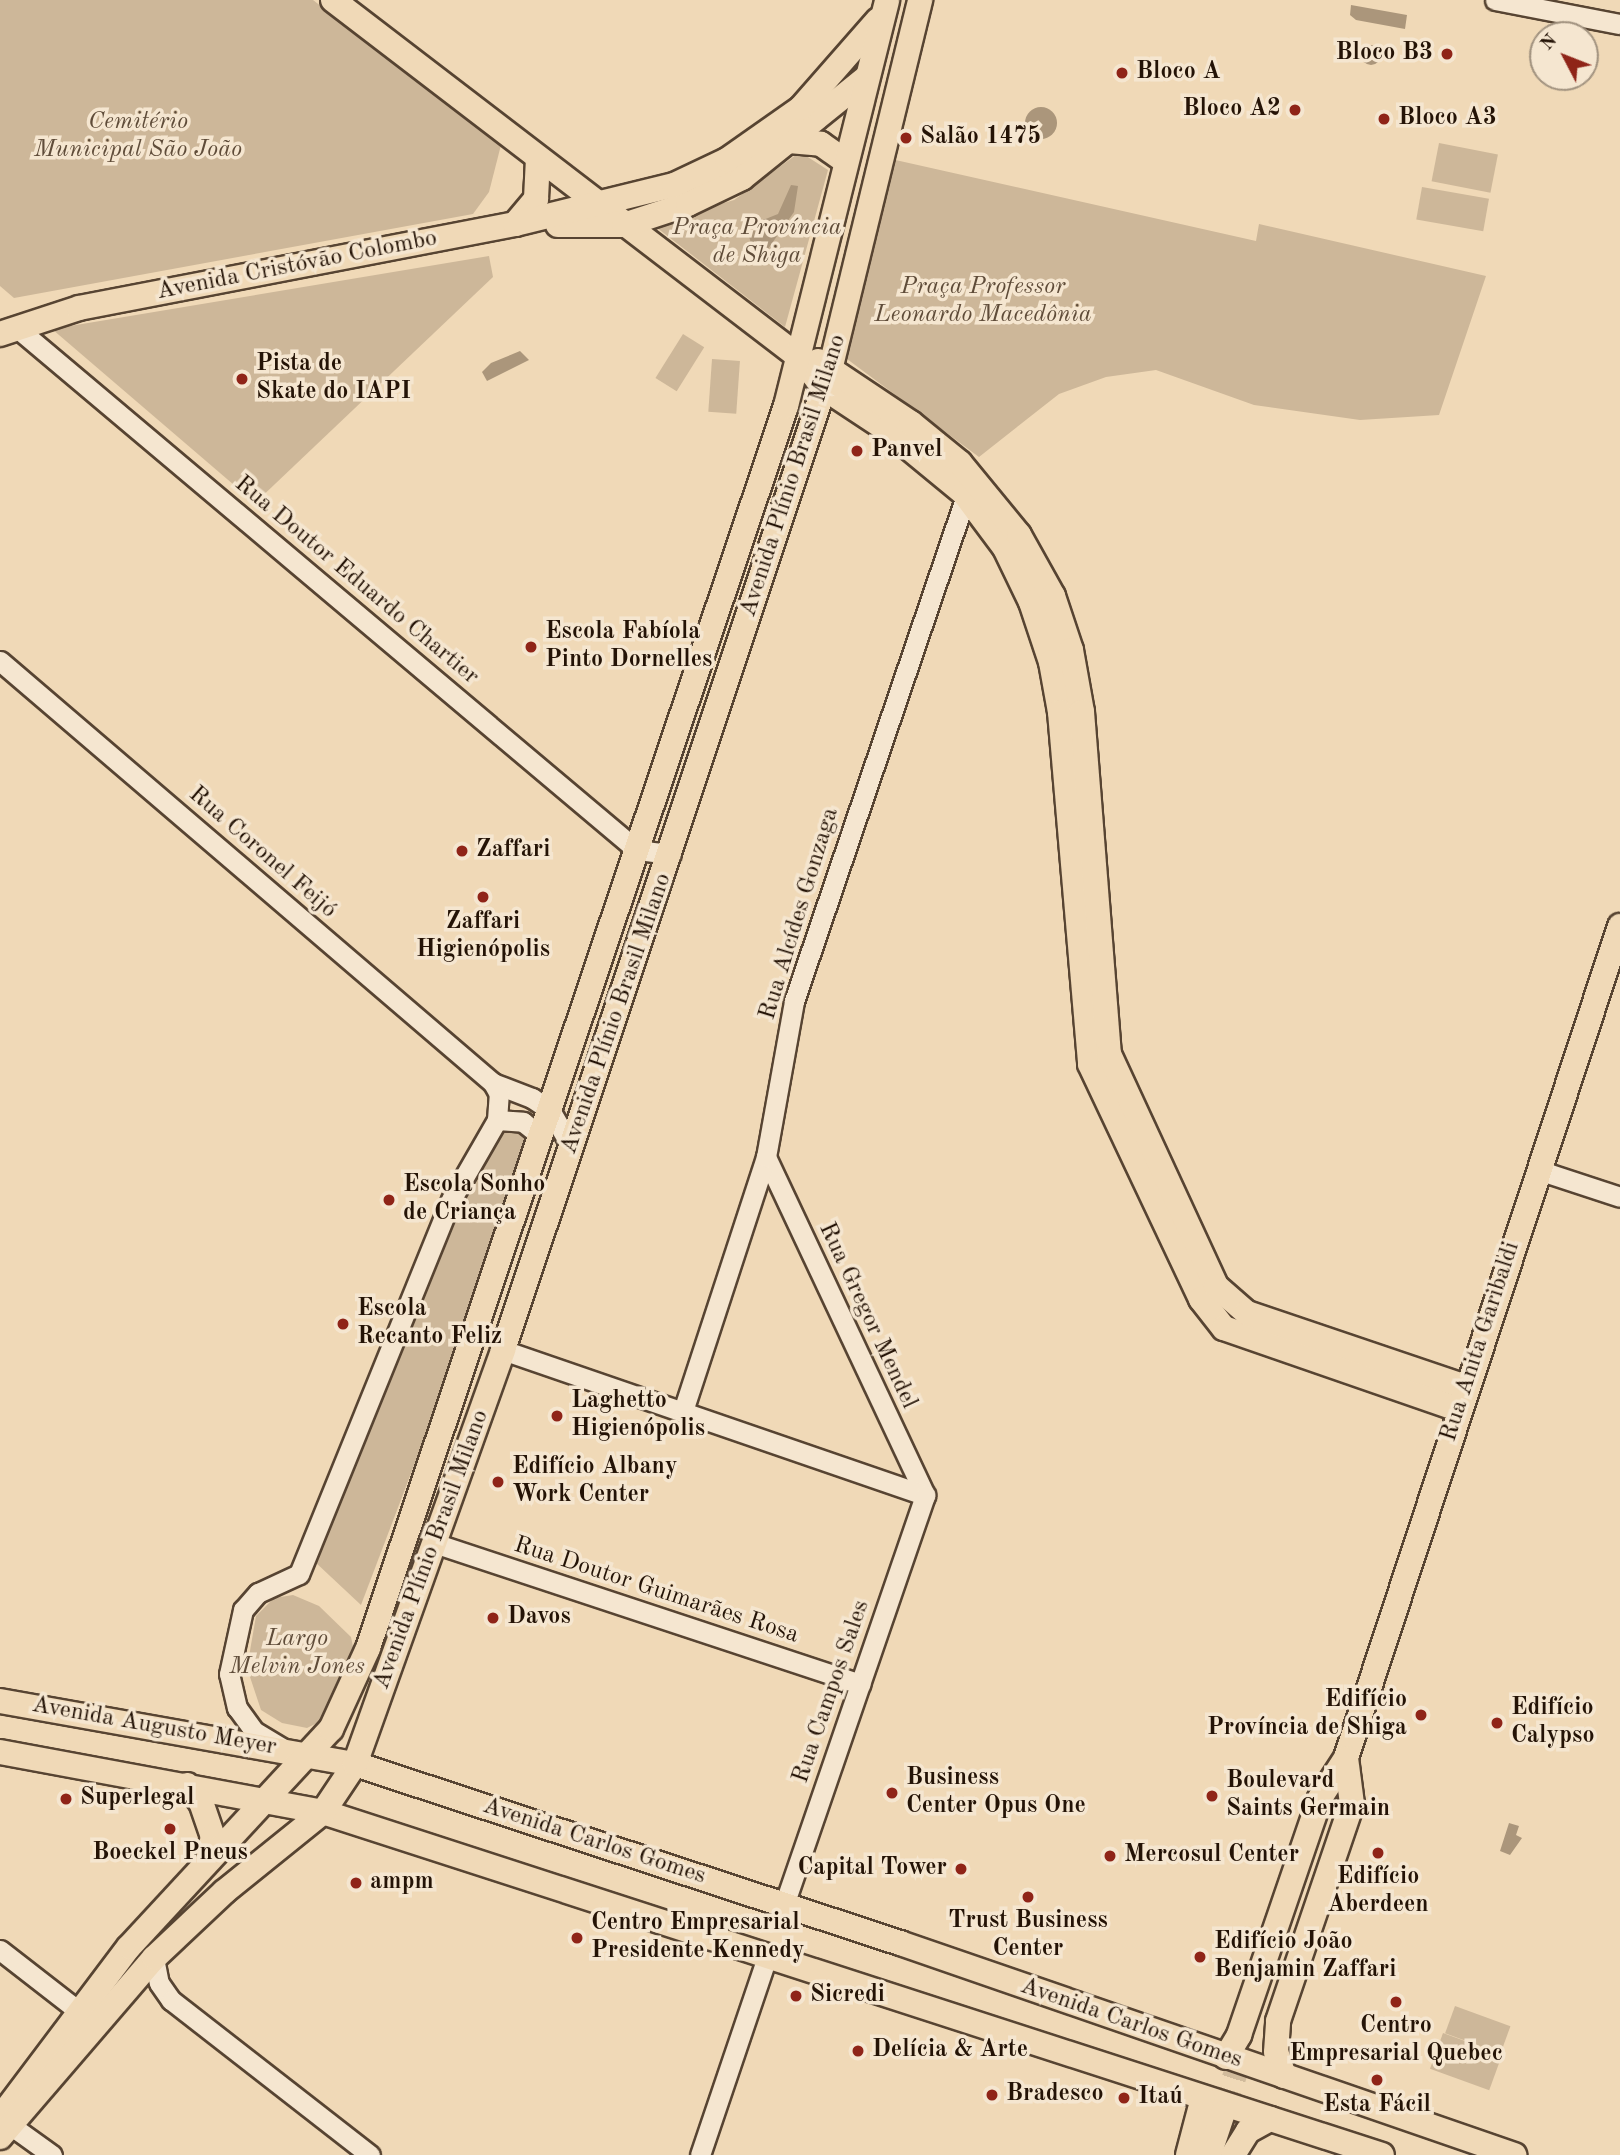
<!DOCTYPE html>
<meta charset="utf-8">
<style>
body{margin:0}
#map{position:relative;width:1620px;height:2155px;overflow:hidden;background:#f0d9b7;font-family:"Old Standard TT",serif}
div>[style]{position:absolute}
.green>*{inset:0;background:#cdb799;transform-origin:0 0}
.water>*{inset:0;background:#ab967b}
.round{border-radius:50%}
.major-tunnel>*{height:24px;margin-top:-12px;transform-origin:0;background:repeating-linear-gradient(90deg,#d1bb9c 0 24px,transparent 0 36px)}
.roads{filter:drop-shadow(2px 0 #574432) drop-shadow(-2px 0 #574432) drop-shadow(0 2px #574432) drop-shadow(0 -2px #574432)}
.minor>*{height:19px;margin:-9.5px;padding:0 9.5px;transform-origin:9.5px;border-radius:9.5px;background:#f5e6d0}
.major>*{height:24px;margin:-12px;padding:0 12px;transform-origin:12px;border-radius:12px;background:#f0d9b7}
.dots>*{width:19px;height:19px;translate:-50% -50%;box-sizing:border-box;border:4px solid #f5e6d0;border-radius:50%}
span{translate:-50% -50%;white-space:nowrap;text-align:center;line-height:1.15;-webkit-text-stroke:7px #f5e6d0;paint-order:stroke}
.poi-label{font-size:24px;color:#241306;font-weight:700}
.right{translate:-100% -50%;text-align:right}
.left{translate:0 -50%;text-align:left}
.park-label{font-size:24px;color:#5f4c39;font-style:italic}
.street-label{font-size:24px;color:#241306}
.north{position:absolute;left:1529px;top:21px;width:70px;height:70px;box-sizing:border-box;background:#f5e6d0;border:2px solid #a1927f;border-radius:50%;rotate:312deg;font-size:19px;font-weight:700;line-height:28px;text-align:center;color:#241306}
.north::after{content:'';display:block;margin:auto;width:24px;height:32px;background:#8f2418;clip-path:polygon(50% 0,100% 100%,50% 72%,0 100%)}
</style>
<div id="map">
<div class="green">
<div style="clip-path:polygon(0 0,313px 0,501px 145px,489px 192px,473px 214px,14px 298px,0 286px)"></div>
<div style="left:1439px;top:143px;width:60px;height:39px;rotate:11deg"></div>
<div style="clip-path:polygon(800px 152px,828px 170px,785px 327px,652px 224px,734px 200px)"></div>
<div style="clip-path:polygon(891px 159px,1256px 241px,1259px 224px,1486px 276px,1439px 415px,1360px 420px,1254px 405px,1156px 370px,1106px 377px,1059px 394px,979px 457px,847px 359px)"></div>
<div style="left:1422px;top:187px;width:68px;height:33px;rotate:10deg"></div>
<div style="clip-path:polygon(489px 256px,493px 277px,255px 503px,52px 329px)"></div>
<div style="left:683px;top:334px;width:25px;height:52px;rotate:32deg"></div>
<div style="left:712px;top:359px;width:28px;height:53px;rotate:4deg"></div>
<div style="clip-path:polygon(517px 1127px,530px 1137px,533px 1152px,361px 1605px,314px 1561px,469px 1176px,495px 1135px)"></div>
<div style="clip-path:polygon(293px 1595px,319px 1606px,351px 1637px,354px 1652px,321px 1721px,307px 1728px,282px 1723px,261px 1710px,247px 1668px,256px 1616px,274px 1598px)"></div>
<div style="left:1455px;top:2006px;width:59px;height:29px;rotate:20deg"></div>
<div style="left:1443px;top:2033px;width:63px;height:38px;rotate:20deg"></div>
</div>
<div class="water">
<div style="clip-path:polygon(1351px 5px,1407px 15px,1405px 29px,1356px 20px,1350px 15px)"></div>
<div class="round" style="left:1361px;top:45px;width:20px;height:20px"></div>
<div class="round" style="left:1025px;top:107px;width:32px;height:32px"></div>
<div style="clip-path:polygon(791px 185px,798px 186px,794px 212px,763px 256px,753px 251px,749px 236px,763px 220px,778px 214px)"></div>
<div style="clip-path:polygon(520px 351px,529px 360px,487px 381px,482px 372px,491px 363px)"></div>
<div style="clip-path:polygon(1509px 1823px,1519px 1826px,1516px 1835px,1522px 1838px,1510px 1855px,1500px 1851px)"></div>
</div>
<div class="major-tunnel">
<div style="left:1223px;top:2113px;width:67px;rotate:-72.6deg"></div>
</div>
<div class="roads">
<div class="minor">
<div style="left:1495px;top:0;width:127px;rotate:10.9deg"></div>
<div style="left:17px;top:328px;width:810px;rotate:40.1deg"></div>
<div style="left:637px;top:850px;width:34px;rotate:7deg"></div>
<div style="left:0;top:661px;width:649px;rotate:40.56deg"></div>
<div style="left:493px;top:1083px;width:42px;rotate:21deg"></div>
<div style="left:532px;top:1098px;width:22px;rotate:34deg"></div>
<div style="left:550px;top:1110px;width:44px;rotate:59.9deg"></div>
<div style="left:497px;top:1120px;width:26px;rotate:4deg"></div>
<div style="left:523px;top:1122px;width:23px;rotate:38deg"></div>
<div style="left:766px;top:1157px;width:374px;rotate:64.8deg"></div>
<div style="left:1538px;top:1170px;width:86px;rotate:18.2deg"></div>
<div style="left:503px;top:1350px;width:446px;rotate:19deg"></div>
<div style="left:683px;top:1411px;width:267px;rotate:-71.9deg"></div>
<div style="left:766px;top:1157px;width:158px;rotate:-79.8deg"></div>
<div style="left:794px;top:1001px;width:546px;rotate:-71.2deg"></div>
<div style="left:437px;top:1544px;width:446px;rotate:18.3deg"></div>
<div style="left:282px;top:1748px;width:33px;rotate:-149deg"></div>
<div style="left:254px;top:1731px;width:29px;rotate:-126deg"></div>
<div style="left:237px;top:1708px;width:35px;rotate:-103deg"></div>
<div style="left:229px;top:1674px;width:66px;rotate:-77.7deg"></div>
<div style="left:243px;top:1610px;width:23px;rotate:-49deg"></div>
<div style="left:258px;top:1593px;width:45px;rotate:-24.9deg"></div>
<div style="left:299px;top:1574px;width:404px;rotate:-67.9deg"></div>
<div style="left:451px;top:1200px;width:92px;rotate:-60.1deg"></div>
<div style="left:497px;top:1120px;width:26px;rotate:-86deg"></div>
<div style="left:499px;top:1094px;width:13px;rotate:-119deg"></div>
<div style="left:784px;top:1905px;width:434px;rotate:-71deg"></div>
<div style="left:0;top:1950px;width:101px;rotate:37.8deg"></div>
<div style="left:154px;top:1958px;width:25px;rotate:79deg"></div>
<div style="left:159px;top:1983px;width:21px;rotate:55deg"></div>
<div style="left:171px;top:2000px;width:252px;rotate:37.9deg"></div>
<div style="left:13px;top:2127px;width:48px;rotate:35.7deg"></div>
<div style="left:700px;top:2155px;width:209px;rotate:-71.3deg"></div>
</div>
<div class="major">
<div style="left:333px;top:0;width:587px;rotate:37.46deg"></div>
<div style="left:799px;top:357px;width:40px;rotate:51deg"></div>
<div style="left:824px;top:388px;width:74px;rotate:33.5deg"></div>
<div style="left:886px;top:429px;width:101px;rotate:39.4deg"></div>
<div style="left:964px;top:493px;width:69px;rotate:53.3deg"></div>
<div style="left:1005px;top:548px;width:60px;rotate:64.3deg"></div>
<div style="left:1031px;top:602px;width:63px;rotate:71.6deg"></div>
<div style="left:1051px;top:662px;width:51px;rotate:79.8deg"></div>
<div style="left:1060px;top:712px;width:353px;rotate:85.1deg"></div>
<div style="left:1090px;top:1064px;width:260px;rotate:64.7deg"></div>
<div style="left:1201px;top:1299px;width:37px;rotate:52deg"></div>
<div style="left:1224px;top:1328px;width:248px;rotate:19.1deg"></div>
<div style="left:789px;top:141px;width:32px;rotate:5deg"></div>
<div style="left:821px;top:144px;width:28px;rotate:35deg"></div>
<div style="left:515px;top:224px;width:33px;rotate:-50deg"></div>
<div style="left:536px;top:199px;width:41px;rotate:-87.2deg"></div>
<div style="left:558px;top:225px;width:66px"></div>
<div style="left:624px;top:225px;width:67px;rotate:-18.2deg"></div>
<div style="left:688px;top:204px;width:60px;rotate:-25.7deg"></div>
<div style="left:742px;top:178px;width:159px;rotate:-38.9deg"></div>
<div style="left:0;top:334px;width:83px;rotate:-18.2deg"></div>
<div style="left:79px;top:308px;width:444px;rotate:-10.9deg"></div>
<div style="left:515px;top:224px;width:164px;rotate:-13.8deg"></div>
<div style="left:674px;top:185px;width:59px;rotate:-25.3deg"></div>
<div style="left:727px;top:160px;width:90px;rotate:-35.1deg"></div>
<div style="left:801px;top:108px;width:117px;rotate:-48.8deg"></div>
<div style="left:818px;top:361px;width:112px;rotate:33.7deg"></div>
<div style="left:911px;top:423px;width:63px;rotate:39.2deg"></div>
<div style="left:960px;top:463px;width:93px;rotate:50.7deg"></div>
<div style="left:1019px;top:535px;width:70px;rotate:60.9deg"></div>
<div style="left:1053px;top:596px;width:57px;rotate:71.6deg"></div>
<div style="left:1071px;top:650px;width:63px;rotate:79.9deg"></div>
<div style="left:1082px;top:712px;width:343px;rotate:85.5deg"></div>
<div style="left:1109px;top:1054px;width:255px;rotate:65.2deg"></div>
<div style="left:1216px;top:1286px;width:41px;rotate:41.1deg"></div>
<div style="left:1247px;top:1313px;width:231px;rotate:18.7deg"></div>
<div style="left:0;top:1701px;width:361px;rotate:10.1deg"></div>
<div style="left:355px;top:1764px;width:574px;rotate:18.18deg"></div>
<div style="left:900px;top:1943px;width:650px;rotate:19.05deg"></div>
<div style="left:0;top:1752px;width:329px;rotate:10.5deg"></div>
<div style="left:323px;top:1812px;width:1113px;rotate:17.95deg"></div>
<div style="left:187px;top:1785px;width:22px;rotate:51deg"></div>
<div style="left:201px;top:1802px;width:36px;rotate:71deg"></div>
<div style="left:213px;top:1836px;width:24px;rotate:102deg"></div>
<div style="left:1226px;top:2057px;width:26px;rotate:-59deg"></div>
<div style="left:1239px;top:2035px;width:250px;rotate:-71.1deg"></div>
<div style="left:1320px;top:1798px;width:48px;rotate:-57deg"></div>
<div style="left:1346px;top:1758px;width:876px;rotate:-71.77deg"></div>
<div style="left:1284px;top:2076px;width:25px;rotate:-108deg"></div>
<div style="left:1276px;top:2052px;width:31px;rotate:-86deg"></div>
<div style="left:1278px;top:2021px;width:229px;rotate:-71.2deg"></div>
<div style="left:1352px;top:1804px;width:46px;rotate:-97.4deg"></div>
<div style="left:0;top:2118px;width:214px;rotate:-53deg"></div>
<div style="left:129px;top:1947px;width:297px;rotate:-47.2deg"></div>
<div style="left:331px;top:1729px;width:89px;rotate:-65.4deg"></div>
<div style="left:368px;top:1648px;width:1310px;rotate:-71.4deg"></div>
<div style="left:786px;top:406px;width:418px;rotate:-76deg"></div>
<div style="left:0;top:2137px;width:236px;rotate:-49.3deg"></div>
<div style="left:154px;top:1958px;width:96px;rotate:-43.3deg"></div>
<div style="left:224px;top:1892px;width:127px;rotate:-38.9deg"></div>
<div style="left:323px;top:1812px;width:58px;rotate:-56.3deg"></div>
<div style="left:355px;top:1764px;width:440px;rotate:-70.3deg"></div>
<div style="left:503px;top:1350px;width:1033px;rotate:-71.55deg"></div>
<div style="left:830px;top:370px;width:381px;rotate:-76.3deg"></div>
<div style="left:1188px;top:2155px;width:59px;rotate:-75.3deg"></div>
<div style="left:1209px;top:2155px;width:44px;rotate:-71.6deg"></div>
<div style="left:1233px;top:2155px;width:28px;rotate:-58deg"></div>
<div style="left:1248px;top:2131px;width:25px;rotate:-29deg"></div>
</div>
</div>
<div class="dots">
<div style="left:1447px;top:54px;background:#8f2418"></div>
<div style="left:1122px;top:73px;background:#8f2418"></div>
<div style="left:1295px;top:110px;background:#8f2418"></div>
<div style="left:1384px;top:119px;background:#8f2418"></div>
<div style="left:906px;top:138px;background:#8f2418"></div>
<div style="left:242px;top:379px;background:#8f2418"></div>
<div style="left:857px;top:451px;background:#8f2418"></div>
<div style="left:531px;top:647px;background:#8f2418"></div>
<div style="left:462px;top:851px;background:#8f2418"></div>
<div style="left:483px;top:897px;background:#8f2418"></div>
<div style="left:389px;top:1200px;background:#8f2418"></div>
<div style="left:343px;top:1324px;background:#8f2418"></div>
<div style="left:557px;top:1416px;background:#8f2418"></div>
<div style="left:498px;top:1482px;background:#8f2418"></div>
<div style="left:493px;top:1618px;background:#8f2418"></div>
<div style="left:1421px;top:1715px;background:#8f2418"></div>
<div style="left:1497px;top:1723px;background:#8f2418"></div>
<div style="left:892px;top:1793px;background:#8f2418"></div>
<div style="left:1212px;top:1796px;background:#8f2418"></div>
<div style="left:66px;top:1799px;background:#8f2418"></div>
<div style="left:170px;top:1829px;background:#8f2418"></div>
<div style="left:1378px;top:1853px;background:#8f2418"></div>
<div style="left:1110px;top:1856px;background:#8f2418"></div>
<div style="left:961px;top:1869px;background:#8f2418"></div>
<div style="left:356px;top:1883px;background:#8f2418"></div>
<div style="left:1028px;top:1897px;background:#8f2418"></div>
<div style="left:577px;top:1938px;background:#8f2418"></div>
<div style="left:1200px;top:1957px;background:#8f2418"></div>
<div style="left:796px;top:1996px;background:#8f2418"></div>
<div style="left:1396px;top:2002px;background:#8f2418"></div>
<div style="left:858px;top:2051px;background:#8f2418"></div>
<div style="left:1377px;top:2080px;background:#8f2418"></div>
<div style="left:992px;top:2095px;background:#8f2418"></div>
<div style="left:1124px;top:2098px;background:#8f2418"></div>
</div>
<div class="poi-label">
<span class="right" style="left:1433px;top:54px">Bloco B3</span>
<span class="left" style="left:1136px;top:73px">Bloco A</span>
<span class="right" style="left:1281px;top:110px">Bloco A2</span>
<span class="left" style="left:1398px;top:119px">Bloco A3</span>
<span class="left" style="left:920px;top:138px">Salão 1475</span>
<span class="left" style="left:256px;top:379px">Pista de<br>Skate do IAPI</span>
<span class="left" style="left:871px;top:451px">Panvel</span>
<span class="left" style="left:545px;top:647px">Escola Fabíola<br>Pinto Dornelles</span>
<span class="left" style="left:476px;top:851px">Zaffari</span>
<span style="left:483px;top:937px">Zaffari<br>Higienópolis</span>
<span class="left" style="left:403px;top:1200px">Escola Sonho<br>de Criança</span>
<span class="left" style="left:357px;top:1324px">Escola<br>Recanto Feliz</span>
<span class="left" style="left:571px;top:1416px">Laghetto<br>Higienópolis</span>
<span class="left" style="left:512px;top:1482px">Edifício Albany<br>Work Center</span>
<span class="left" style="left:507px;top:1618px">Davos</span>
<span class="right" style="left:1407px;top:1715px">Edifício<br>Província de Shiga</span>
<span class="left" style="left:1511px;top:1723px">Edifício<br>Calypso</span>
<span class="left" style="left:906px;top:1793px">Business<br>Center Opus One</span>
<span class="left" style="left:1226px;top:1796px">Boulevard<br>Saints Germain</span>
<span class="left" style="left:80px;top:1799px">Superlegal</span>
<span style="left:170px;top:1854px">Boeckel Pneus</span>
<span class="left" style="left:1124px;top:1856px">Mercosul Center</span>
<span class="right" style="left:947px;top:1869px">Capital Tower</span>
<span style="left:1378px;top:1892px">Edifício<br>Aberdeen</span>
<span class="left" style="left:370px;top:1883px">ampm</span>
<span style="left:1028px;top:1936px">Trust Business<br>Center</span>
<span class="left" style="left:591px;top:1938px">Centro Empresarial<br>Presidente Kennedy</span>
<span class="left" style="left:1214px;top:1957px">Edifício João<br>Benjamin Zaffari</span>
<span class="left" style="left:810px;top:1996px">Sicredi</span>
<span style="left:1396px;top:2041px">Centro<br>Empresarial Quebec</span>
<span class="left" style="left:872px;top:2051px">Delícia &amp; Arte</span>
<span class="left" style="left:1006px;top:2095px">Bradesco</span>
<span class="left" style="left:1138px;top:2098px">Itaú</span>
<span style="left:1377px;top:2106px">Esta Fácil</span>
</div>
<div class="park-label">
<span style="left:138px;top:137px">Cemitério<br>Municipal São João</span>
<span style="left:757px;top:243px">Praça Província<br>de Shiga</span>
<span style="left:983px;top:302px">Praça Professor<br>Leonardo Macedônia</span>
<span style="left:297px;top:1654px">Largo<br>Melvin Jones</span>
</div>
<div class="street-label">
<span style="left:297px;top:266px;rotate:-11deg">Avenida Cristóvão Colombo</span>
<span style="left:794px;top:476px;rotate:-72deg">Avenida Plínio Brasil Milano</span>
<span style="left:356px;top:581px;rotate:40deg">Rua Doutor Eduardo Chartier</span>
<span style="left:262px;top:853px;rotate:41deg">Rua Coronel Feijó</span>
<span style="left:800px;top:914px;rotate:-73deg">Rua Alcídes Gonzaga</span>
<span style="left:617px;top:1014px;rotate:-71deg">Avenida Plínio Brasil Milano</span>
<span style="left:867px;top:1316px;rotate:65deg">Rua Gregor Mendel</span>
<span style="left:1481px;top:1342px;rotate:-72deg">Rua Anita Garibaldi</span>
<span style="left:432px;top:1550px;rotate:-70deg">Avenida Plínio Brasil Milano</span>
<span style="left:656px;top:1591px;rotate:18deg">Rua Doutor Guimarães Rosa</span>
<span style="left:832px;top:1692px;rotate:-71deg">Rua Campos Sales</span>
<span style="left:154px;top:1727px;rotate:10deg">Avenida Augusto Meyer</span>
<span style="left:594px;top:1842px;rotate:18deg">Avenida Carlos Gomes</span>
<span style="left:1131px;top:2024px;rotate:19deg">Avenida Carlos Gomes</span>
</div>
<div class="north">N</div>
</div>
